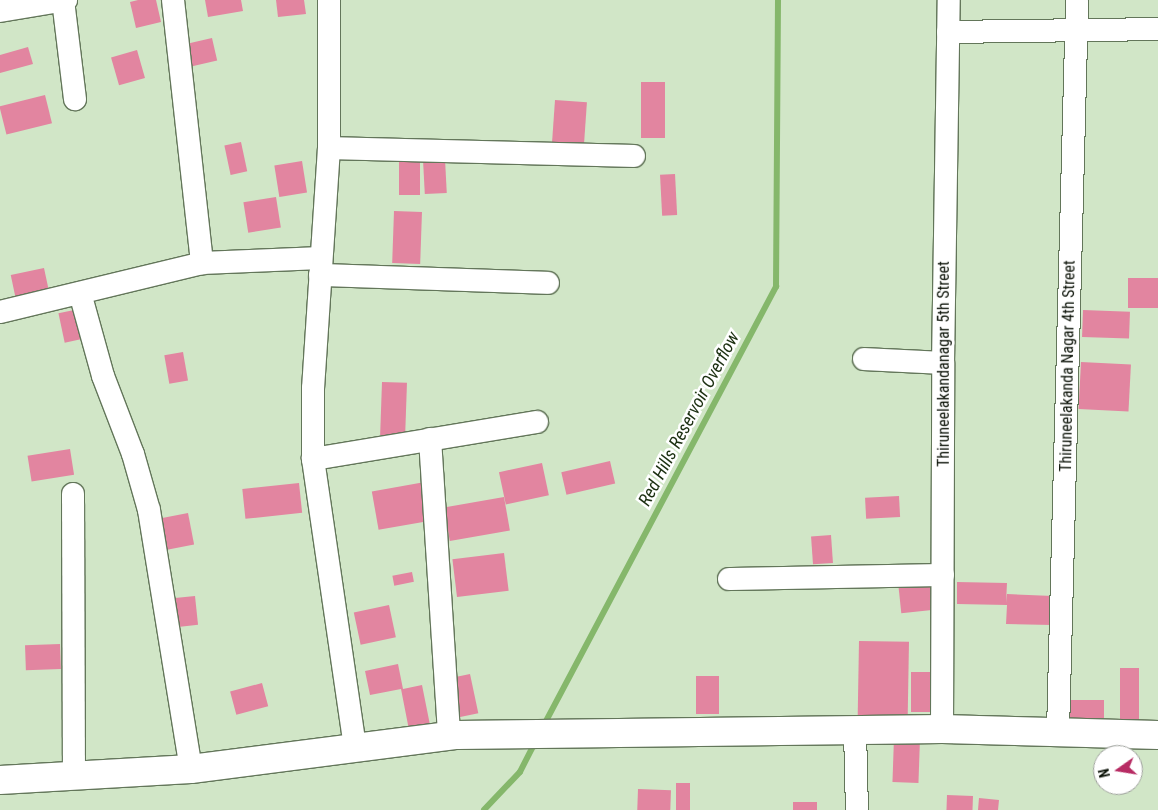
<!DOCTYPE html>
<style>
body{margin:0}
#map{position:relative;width:1158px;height:810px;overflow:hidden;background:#d1e6c7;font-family:"Roboto Condensed",sans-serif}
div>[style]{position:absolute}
.stream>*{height:5.5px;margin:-2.75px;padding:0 2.75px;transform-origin:2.75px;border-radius:2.75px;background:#85b76b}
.building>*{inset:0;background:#e285a0;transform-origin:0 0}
.roads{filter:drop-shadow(1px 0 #63765a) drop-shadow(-1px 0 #63765a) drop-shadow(0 1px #63765a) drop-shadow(0 -1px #63765a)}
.minor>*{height:22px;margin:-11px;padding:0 11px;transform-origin:11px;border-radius:11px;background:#fff}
.tertiary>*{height:28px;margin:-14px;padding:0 14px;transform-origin:14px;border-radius:14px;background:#fff}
span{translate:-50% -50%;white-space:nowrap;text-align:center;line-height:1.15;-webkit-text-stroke:5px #fff;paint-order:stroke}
.street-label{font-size:16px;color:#0c1308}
.water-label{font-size:18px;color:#1b2f10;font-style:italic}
.north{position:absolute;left:1093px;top:745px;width:50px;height:50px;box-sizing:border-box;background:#fff;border:1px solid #9ea19c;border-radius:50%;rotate:257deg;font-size:14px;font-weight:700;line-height:20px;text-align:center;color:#0c1308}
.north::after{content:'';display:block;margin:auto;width:18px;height:22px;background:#b72b63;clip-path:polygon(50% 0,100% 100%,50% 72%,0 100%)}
</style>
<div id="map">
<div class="stream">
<div style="left:544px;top:725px;width:496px;rotate:-62.1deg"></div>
<div style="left:776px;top:287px;width:287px;rotate:-89.6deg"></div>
<div style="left:484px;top:810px;width:52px;rotate:-46.5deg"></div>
<div style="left:520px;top:772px;width:33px;rotate:-63deg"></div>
</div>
<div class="building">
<div style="clip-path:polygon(138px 0,156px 0,161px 22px,136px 28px,130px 2px)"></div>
<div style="clip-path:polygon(205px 0,241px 0,243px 11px,208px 17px)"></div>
<div style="clip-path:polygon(276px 0,304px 0,306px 14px,278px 17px)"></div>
<div style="left:212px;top:38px;width:23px;height:30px;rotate:77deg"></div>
<div style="clip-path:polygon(28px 47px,33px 64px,0 73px,0 55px)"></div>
<div style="left:137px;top:50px;width:29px;height:27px;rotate:74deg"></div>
<div style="left:641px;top:82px;width:24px;height:56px"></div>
<div style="left:45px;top:95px;width:29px;height:47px;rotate:76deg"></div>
<div style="left:555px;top:100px;width:32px;height:43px;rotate:4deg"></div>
<div style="left:241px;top:142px;width:30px;height:17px;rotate:78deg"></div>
<div style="left:399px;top:158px;width:21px;height:37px"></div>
<div style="left:445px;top:159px;width:34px;height:22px;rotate:87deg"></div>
<div style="left:302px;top:161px;width:32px;height:28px;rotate:81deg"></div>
<div style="left:675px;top:174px;width:41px;height:15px;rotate:87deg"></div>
<div style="left:276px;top:197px;width:31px;height:33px;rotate:81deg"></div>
<div style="left:394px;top:211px;width:28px;height:52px;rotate:2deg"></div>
<div style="left:44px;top:268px;width:30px;height:34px;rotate:78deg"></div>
<div style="left:1128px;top:278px;width:30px;height:30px"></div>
<div style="left:79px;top:309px;width:30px;height:21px;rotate:78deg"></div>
<div style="left:1083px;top:310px;width:47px;height:27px;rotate:2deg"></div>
<div style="left:183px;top:352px;width:29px;height:19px;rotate:80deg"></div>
<div style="left:1081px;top:362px;width:50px;height:47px;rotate:3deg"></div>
<div style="left:382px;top:382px;width:25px;height:53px;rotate:2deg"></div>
<div style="left:70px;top:449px;width:26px;height:43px;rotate:81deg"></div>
<div style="left:610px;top:461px;width:23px;height:50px;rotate:77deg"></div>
<div style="left:542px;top:463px;width:33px;height:44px;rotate:78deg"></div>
<div style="left:425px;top:482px;width:39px;height:54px;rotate:80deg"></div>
<div style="left:299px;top:483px;width:30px;height:57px;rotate:84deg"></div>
<div style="left:899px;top:496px;width:21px;height:34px;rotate:87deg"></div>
<div style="left:504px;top:497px;width:34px;height:61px;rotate:80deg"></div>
<div style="left:188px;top:513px;width:32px;height:34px;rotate:79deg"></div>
<div style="left:831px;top:535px;width:28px;height:20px;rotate:86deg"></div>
<div style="left:504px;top:553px;width:38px;height:52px;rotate:83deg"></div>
<div style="left:412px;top:572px;width:10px;height:20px;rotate:79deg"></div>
<div style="left:931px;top:580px;width:30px;height:33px;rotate:84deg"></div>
<div style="clip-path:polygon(957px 582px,1007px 583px,1006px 603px,1007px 594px,1053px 596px,1052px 625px,1006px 624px,1007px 605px,957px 604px)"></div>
<div style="left:195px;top:596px;width:29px;height:20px;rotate:84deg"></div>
<div style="left:389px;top:605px;width:33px;height:36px;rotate:78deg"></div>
<div style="left:859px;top:641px;width:50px;height:76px;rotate:1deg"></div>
<div style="left:60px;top:644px;width:25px;height:35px;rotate:88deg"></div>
<div style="clip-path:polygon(398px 664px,403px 689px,422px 685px,430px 725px,409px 730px,401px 689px,370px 695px,365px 671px)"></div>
<div style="left:1120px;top:668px;width:19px;height:56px"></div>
<div style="left:911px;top:672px;width:24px;height:40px"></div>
<div style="left:470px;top:674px;width:40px;height:21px;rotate:78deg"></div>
<div style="left:696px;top:676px;width:23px;height:38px"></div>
<div style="left:262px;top:683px;width:24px;height:33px;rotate:75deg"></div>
<div style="left:1067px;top:700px;width:37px;height:18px"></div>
<div style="left:894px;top:738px;width:26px;height:44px;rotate:2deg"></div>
<div style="left:676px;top:783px;width:14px;height:27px"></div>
<div style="left:638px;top:789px;width:33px;height:21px;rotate:2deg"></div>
<div style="left:947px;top:795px;width:26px;height:15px;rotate:2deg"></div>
<div style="clip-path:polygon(979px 798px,999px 800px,998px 810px,978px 810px)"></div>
<div style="left:793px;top:802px;width:24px;height:8px"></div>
</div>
<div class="roads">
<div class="minor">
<div style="left:63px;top:0;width:100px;rotate:83.1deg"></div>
<div style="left:173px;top:0;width:265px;rotate:83.7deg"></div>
<div style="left:329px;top:0;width:148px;rotate:90deg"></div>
<div style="left:329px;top:148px;width:241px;rotate:93.8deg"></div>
<div style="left:313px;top:388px;width:71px;rotate:90deg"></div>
<div style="left:313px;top:459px;width:292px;rotate:81.7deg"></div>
<div style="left:0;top:11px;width:67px;rotate:-9.5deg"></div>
<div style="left:948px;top:32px;width:210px;rotate:-0.8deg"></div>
<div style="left:329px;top:148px;width:305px;rotate:1.5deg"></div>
<div style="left:320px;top:275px;width:228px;rotate:2deg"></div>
<div style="left:80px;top:293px;width:86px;rotate:74.5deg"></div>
<div style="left:103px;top:376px;width:84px;rotate:69deg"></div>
<div style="left:133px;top:454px;width:58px;rotate:74.1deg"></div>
<div style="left:149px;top:510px;width:262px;rotate:80.8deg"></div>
<div style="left:0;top:312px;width:208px;rotate:-13.6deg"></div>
<div style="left:202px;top:263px;width:119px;rotate:-2.4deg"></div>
<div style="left:864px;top:359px;width:79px;rotate:2.9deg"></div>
<div style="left:430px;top:439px;width:298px;rotate:86.3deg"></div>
<div style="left:313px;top:459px;width:227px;rotate:-9.4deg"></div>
<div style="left:73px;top:494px;width:280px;rotate:89.8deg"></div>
<div style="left:729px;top:579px;width:214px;rotate:-1.1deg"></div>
<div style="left:942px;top:729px;width:366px;rotate:-89.8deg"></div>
<div style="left:943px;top:363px;width:363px;rotate:-89.1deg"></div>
<div style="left:855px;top:730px;width:80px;rotate:88.6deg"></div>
<div style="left:1058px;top:732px;width:732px;rotate:-88.51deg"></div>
</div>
<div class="tertiary">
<div style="left:0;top:780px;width:191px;rotate:-3.3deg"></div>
<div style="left:191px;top:769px;width:268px;rotate:-7.3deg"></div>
<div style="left:457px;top:735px;width:485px;rotate:-0.7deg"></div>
<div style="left:942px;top:729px;width:216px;rotate:1.6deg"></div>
</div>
</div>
<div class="street-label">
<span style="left:944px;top:364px;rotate:-90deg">Thiruneelakandanagar 5th Street</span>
<span style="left:1068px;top:366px;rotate:-89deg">Thiruneelakanda Nagar 4th Street</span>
</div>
<div class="water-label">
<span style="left:689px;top:419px;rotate:-62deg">Red Hills Reservoir Overflow</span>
</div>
<div class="north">N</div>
</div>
